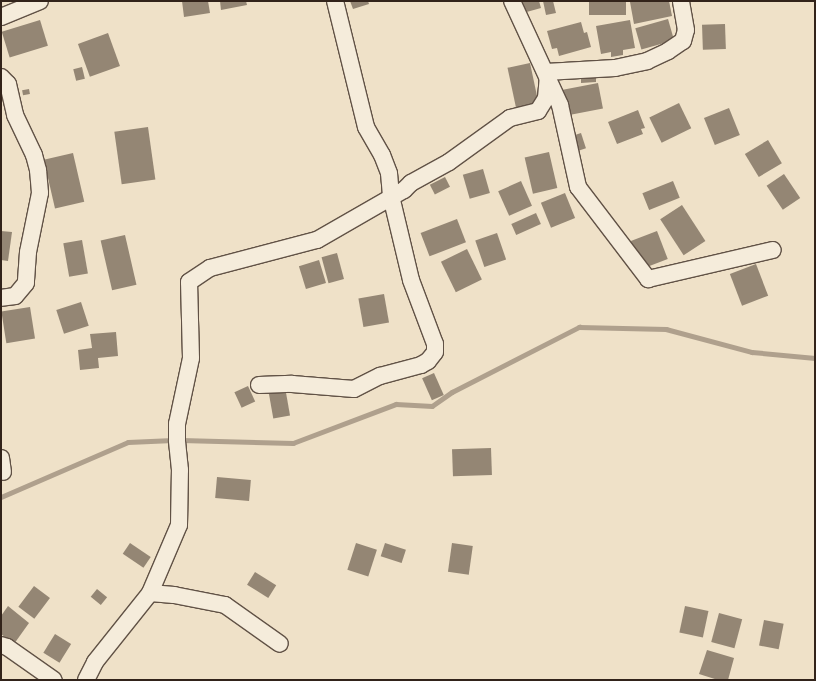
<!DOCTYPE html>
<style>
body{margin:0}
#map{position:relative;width:816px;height:681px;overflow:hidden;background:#efe1c8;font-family:"Libre Bodoni",serif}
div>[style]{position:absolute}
.stream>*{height:4.5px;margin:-2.25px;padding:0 2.25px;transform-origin:2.25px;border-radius:2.25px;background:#afa08d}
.building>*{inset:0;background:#948674;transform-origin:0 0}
.roads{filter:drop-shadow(1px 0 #615246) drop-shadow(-1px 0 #615246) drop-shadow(0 1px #615246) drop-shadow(0 -1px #615246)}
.minor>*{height:16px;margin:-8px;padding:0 8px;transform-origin:8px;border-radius:8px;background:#f5ecdb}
span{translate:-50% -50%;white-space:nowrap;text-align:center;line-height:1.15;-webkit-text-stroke:4px #f5ecdb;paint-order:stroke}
.frame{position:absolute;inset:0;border:2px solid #32231a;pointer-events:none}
</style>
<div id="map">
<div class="stream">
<div style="left:181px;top:440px;width:112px;rotate:1.5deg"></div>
<div style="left:293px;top:443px;width:110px;rotate:-20.7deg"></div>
<div style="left:396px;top:404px;width:36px;rotate:3deg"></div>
<div style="left:432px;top:406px;width:24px;rotate:-35deg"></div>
<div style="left:452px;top:392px;width:143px;rotate:-27.1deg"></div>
<div style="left:579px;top:327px;width:87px;rotate:1.3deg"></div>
<div style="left:666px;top:329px;width:89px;rotate:15deg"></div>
<div style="left:752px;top:352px;width:63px;rotate:5.4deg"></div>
<div style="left:1px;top:497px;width:138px;rotate:-23.4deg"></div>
<div style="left:128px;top:442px;width:45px;rotate:-2.5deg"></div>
</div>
<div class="building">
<div style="clip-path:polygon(182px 1px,208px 1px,210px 13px,184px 17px)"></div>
<div style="clip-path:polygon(220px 1px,246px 1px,247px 5px,221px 10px)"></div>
<div style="clip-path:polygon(350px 1px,368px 1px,369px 4px,353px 9px)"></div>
<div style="clip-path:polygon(520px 1px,539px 1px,541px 8px,523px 13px)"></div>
<div style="clip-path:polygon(543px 1px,553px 1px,556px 13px,546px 15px)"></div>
<div style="left:589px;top:1px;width:37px;height:14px"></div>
<div style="clip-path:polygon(669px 1px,672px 16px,634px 24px,630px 2px)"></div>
<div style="left:668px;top:19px;width:22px;height:34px;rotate:74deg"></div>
<div style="left:40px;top:20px;width:27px;height:40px;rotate:73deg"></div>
<div style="clip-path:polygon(630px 20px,635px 48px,623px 50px,623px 55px,611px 57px,611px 52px,601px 54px,596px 26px)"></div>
<div style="clip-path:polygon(581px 22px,584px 33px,587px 32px,591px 47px,559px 56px,557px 48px,552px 49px,547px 31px)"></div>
<div style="left:725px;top:24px;width:25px;height:23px;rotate:88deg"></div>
<div style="left:108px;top:33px;width:35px;height:32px;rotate:70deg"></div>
<div style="left:530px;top:63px;width:42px;height:23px;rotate:78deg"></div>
<div style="left:82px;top:67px;width:12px;height:9px;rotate:76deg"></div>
<div style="clip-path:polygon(581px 74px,596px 75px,596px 82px,581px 83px)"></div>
<div style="left:598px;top:83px;width:26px;height:37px;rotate:79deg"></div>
<div style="left:29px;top:89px;width:5px;height:7px;rotate:79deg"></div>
<div style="left:679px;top:103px;width:28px;height:33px;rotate:64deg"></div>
<div style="left:729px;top:108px;width:29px;height:27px;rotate:68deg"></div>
<div style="clip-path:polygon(638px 110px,645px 128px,641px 129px,643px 134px,617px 144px,608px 122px)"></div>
<div style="left:148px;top:127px;width:53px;height:34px;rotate:82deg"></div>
<div style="left:581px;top:133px;width:16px;height:8px;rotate:72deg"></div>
<div style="left:768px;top:140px;width:27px;height:27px;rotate:59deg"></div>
<div style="left:549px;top:152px;width:37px;height:25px;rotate:77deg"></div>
<div style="left:73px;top:153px;width:50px;height:30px;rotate:77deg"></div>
<div style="left:483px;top:169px;width:25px;height:21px;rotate:74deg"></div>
<div style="left:784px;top:174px;width:29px;height:21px;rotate:56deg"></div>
<div style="left:445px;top:177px;width:11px;height:17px;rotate:63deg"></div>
<div style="left:521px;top:181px;width:27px;height:25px;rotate:66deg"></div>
<div style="left:673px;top:181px;width:18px;height:33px;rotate:68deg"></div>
<div style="left:565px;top:193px;width:27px;height:26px;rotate:68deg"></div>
<div style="left:682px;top:205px;width:43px;height:26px;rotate:57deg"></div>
<div style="left:536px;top:213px;width:12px;height:27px;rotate:66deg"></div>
<div style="left:457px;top:219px;width:25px;height:39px;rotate:69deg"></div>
<div style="clip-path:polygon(1px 231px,12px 232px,8px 261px,1px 260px)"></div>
<div style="left:657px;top:231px;width:30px;height:28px;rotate:69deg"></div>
<div style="left:497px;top:233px;width:28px;height:23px;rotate:71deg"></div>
<div style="left:125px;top:235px;width:51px;height:25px;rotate:77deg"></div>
<div style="left:82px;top:240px;width:34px;height:19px;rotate:80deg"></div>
<div style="left:467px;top:249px;width:34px;height:29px;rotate:64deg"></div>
<div style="left:337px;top:253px;width:27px;height:16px;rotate:75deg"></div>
<div style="left:319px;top:260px;width:24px;height:21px;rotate:73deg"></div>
<div style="left:756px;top:264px;width:34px;height:28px;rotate:69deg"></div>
<div style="left:384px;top:294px;width:29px;height:26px;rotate:80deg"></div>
<div style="left:81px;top:302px;width:25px;height:26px;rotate:72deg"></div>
<div style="left:30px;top:307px;width:32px;height:29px;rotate:81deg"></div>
<div style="clip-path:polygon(116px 332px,118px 356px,98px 358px,99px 368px,80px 370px,78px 350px,92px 348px,90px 334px)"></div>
<div style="left:434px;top:373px;width:24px;height:13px;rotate:66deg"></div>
<div style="left:248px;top:386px;width:17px;height:15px;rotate:65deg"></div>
<div style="left:285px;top:387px;width:29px;height:17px;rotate:80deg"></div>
<div style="left:491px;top:448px;width:27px;height:39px;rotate:88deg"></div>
<div style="left:217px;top:477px;width:34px;height:21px;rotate:5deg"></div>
<div style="left:130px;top:543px;width:25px;height:13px;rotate:34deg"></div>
<div style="left:356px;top:543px;width:22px;height:28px;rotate:18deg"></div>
<div style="left:385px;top:543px;width:22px;height:14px;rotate:18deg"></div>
<div style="left:452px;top:543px;width:21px;height:29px;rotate:8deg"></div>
<div style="left:255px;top:572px;width:25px;height:15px;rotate:32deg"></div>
<div style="left:34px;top:586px;width:20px;height:26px;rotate:37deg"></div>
<div style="left:97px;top:589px;width:13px;height:10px;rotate:39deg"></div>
<div style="clip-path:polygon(8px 606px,29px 623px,14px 644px,1px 634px,1px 616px)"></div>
<div style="left:685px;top:606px;width:24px;height:27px;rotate:12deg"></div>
<div style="left:719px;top:613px;width:24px;height:30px;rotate:15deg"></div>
<div style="left:764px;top:620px;width:20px;height:26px;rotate:11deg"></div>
<div style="left:55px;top:634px;width:19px;height:22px;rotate:32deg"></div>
<div style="clip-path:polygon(707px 650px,734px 658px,728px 680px,718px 680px,699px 674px)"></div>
</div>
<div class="roads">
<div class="minor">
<div style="left:512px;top:1px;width:115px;rotate:65.2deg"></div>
<div style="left:560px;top:105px;width:84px;rotate:77.6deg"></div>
<div style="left:578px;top:187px;width:116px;rotate:52.7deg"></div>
<div style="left:648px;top:279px;width:128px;rotate:-13.1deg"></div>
<div style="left:1px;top:17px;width:42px;rotate:-22.3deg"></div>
<div style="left:546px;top:72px;width:69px;rotate:-3.3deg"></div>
<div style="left:615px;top:68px;width:33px;rotate:-12deg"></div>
<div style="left:647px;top:61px;width:23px;rotate:-25deg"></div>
<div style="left:668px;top:51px;width:18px;rotate:-34deg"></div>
<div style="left:683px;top:41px;width:11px;rotate:-75deg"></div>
<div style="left:686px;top:30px;width:29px;rotate:-100deg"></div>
<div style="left:1px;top:77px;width:10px;rotate:45deg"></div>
<div style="left:8px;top:84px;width:32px;rotate:77deg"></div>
<div style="left:15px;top:115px;width:44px;rotate:64.6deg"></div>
<div style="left:34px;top:155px;width:16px;rotate:75deg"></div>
<div style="left:38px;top:170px;width:23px;rotate:85deg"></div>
<div style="left:40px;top:193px;width:60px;rotate:101.5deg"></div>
<div style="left:28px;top:252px;width:31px;rotate:94deg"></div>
<div style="left:26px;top:283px;width:17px;rotate:130deg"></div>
<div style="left:15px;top:296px;width:14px;rotate:172deg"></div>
<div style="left:259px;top:385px;width:33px;rotate:-2deg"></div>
<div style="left:292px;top:384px;width:62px;rotate:4.6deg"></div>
<div style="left:354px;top:389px;width:29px;rotate:-27deg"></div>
<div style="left:380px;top:376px;width:42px;rotate:-15deg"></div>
<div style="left:421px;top:365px;width:8px;rotate:-30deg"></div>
<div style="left:428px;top:361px;width:11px;rotate:-52deg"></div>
<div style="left:435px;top:352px;width:8px;rotate:-90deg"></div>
<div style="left:435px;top:344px;width:68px;rotate:-110.6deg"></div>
<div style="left:411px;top:280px;width:86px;rotate:-103.4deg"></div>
<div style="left:391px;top:196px;width:23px;rotate:-95deg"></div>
<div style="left:389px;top:173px;width:19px;rotate:-111deg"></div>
<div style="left:382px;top:155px;width:32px;rotate:-120deg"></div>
<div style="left:366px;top:127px;width:130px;rotate:-103.8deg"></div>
<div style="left:1px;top:458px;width:14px;rotate:82deg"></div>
<div style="left:150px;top:593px;width:24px;rotate:5deg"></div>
<div style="left:174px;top:595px;width:52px;rotate:11.1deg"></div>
<div style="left:225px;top:605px;width:67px;rotate:35.3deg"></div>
<div style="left:1px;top:645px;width:6px;rotate:18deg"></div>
<div style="left:7px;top:647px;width:57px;rotate:35.1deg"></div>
<div style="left:86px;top:680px;width:20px;rotate:-63deg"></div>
<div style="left:95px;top:662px;width:88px;rotate:-51.4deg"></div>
<div style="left:150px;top:593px;width:74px;rotate:-66.9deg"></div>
<div style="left:179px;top:525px;width:55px;rotate:-89deg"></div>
<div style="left:180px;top:470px;width:30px;rotate:-96deg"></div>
<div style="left:177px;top:440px;width:16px;rotate:-90deg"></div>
<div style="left:177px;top:424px;width:67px;rotate:-78deg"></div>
<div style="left:191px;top:358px;width:76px;rotate:-91.5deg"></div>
<div style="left:189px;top:282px;width:25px;rotate:-34deg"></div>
<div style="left:210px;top:268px;width:111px;rotate:-14.7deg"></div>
<div style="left:317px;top:240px;width:100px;rotate:-29.9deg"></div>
<div style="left:404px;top:190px;width:10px;rotate:-45deg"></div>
<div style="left:411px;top:183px;width:43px;rotate:-28.9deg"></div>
<div style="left:449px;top:162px;width:75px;rotate:-35.8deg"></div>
<div style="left:510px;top:118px;width:29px;rotate:-14deg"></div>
<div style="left:538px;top:111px;width:15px;rotate:-58deg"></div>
<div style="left:546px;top:98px;width:22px;rotate:-85deg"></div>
</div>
</div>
<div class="frame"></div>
</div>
